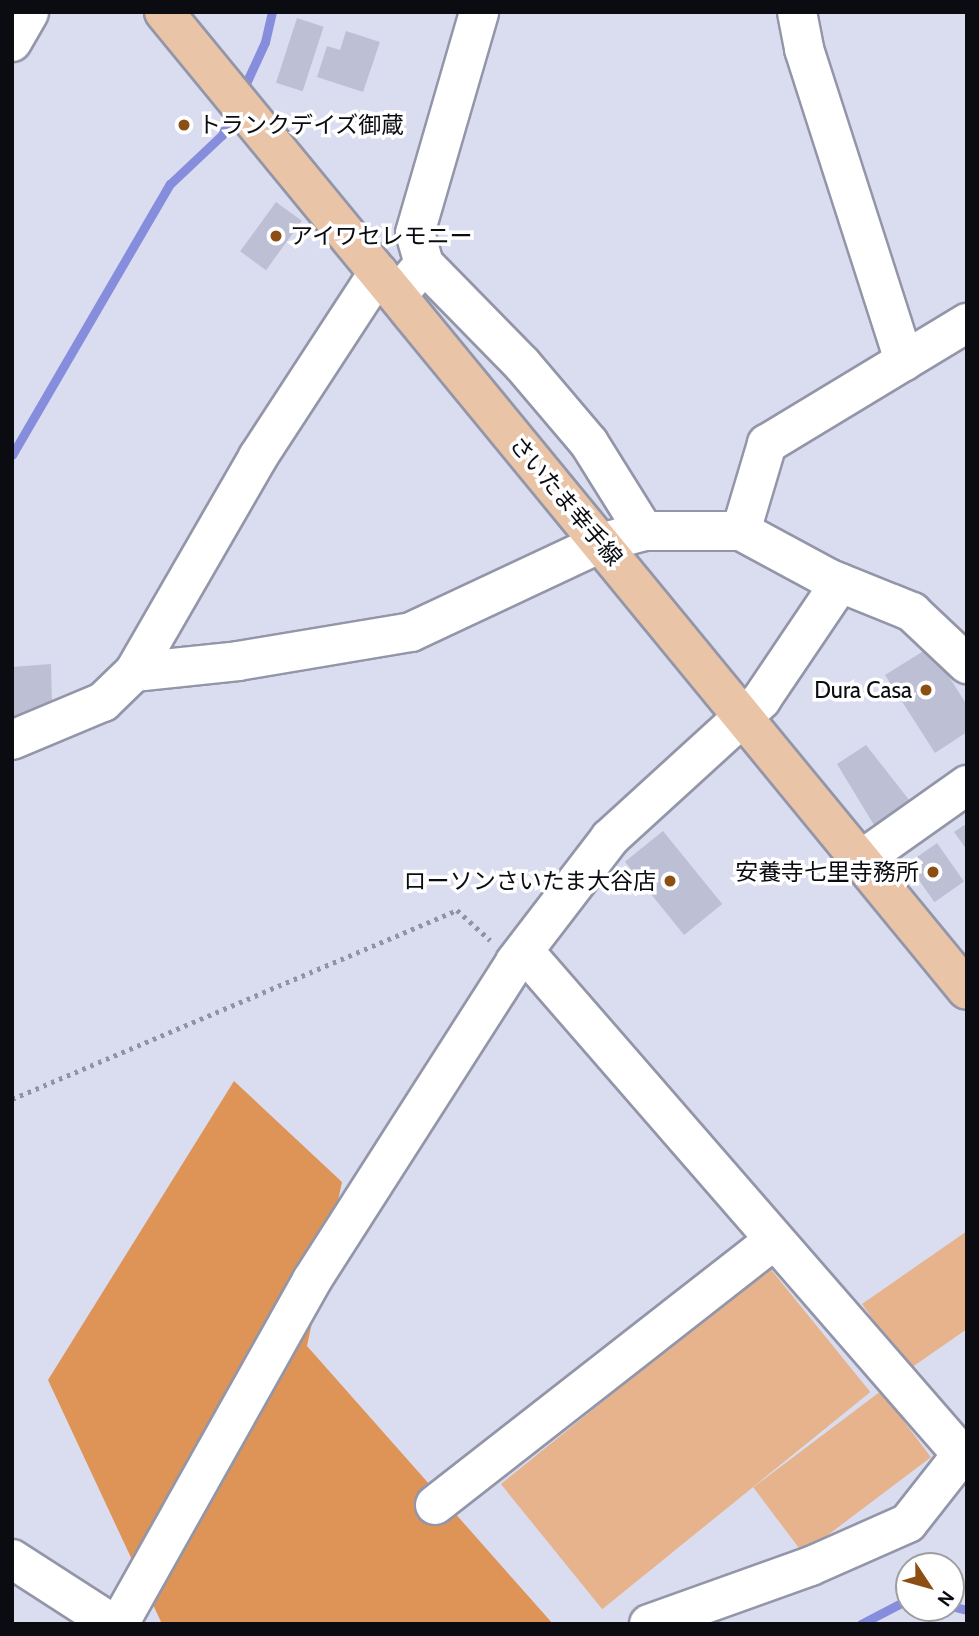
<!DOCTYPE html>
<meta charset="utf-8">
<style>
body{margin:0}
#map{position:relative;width:979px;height:1636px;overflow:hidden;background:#daddf0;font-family:Cabin,"Noto Sans JP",sans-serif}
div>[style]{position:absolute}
.green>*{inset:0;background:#e6b38d;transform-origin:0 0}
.forest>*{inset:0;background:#de9357}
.stream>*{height:9px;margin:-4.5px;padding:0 4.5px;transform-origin:4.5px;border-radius:4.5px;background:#868ddd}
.building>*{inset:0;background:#bdc0d4;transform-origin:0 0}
.path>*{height:4.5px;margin-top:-2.25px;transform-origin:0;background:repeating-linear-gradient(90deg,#9193a1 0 3.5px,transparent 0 8.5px)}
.roads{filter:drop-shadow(2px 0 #9396a8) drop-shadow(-2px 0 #9396a8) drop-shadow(0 2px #9396a8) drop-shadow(0 -2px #9396a8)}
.minor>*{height:38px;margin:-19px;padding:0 19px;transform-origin:19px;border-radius:19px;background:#fff}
.major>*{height:38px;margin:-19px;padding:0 19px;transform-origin:19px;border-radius:19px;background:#e9c4a6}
.dots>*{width:19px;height:19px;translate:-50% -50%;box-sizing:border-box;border:4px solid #fff;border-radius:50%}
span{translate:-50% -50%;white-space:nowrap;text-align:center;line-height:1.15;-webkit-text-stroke:7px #fff;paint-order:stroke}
.poi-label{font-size:23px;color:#0b0c12}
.left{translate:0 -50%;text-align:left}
.right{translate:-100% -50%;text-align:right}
.street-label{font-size:23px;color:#0b0c12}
.frame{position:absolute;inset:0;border:14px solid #0b0c12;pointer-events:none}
.north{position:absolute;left:895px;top:1552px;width:70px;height:70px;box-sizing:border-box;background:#fff;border:2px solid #9d9ea0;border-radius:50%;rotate:126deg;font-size:19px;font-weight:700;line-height:28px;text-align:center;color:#0b0c12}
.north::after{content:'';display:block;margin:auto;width:24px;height:32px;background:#8d4e13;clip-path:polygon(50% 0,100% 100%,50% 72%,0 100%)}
</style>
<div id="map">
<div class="green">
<div style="clip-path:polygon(967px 1231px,967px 1329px,908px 1370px,862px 1304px)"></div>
<div style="left:769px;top:1267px;width:161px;height:345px;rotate:51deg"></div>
<div style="left:881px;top:1391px;width:83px;height:160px;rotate:53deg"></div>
</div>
<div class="forest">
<div style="clip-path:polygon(234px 1081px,342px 1182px,307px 1346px,553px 1624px,162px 1624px,48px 1380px)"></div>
</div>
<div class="stream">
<div style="left:242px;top:92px;width:55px;rotate:-65.3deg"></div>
<div style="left:265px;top:42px;width:31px;rotate:-77deg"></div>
<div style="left:12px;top:455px;width:314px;rotate:-59.8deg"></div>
<div style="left:170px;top:184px;width:71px;rotate:-43.3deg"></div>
<div style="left:222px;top:135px;width:26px;rotate:-65deg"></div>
<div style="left:951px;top:1606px;width:16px;rotate:14deg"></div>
<div style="left:861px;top:1624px;width:54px;rotate:-27.5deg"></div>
</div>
<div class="building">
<div style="left:297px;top:18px;width:28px;height:68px;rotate:18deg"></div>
<div style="clip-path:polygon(346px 31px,380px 42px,363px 92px,317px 77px,327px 46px,340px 50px)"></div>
<div style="left:276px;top:202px;width:32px;height:61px;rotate:36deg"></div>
<div style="clip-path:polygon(930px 647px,967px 705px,967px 732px,935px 753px,885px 675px)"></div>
<div style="clip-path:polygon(51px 664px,52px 704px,12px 721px,12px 667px)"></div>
<div style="clip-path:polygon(866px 745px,910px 801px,874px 825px,837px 764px)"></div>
<div style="clip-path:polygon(964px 825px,967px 829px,967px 850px,954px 832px)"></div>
<div style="left:663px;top:831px;width:94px;height:49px;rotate:51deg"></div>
<div style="left:937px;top:843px;width:47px;height:36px;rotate:55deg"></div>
</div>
<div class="path">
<div style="left:12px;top:1099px;width:483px;rotate:-23deg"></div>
<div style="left:457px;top:910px;width:45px;rotate:42.3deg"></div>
</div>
<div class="roads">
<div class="minor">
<div style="left:797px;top:12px;width:38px;rotate:79deg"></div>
<div style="left:804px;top:49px;width:328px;rotate:72.2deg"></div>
<div style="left:12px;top:42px;width:34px;rotate:-60deg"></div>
<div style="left:424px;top:264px;width:140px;rotate:45.6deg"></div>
<div style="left:522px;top:364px;width:104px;rotate:49.7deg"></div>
<div style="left:589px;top:443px;width:104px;rotate:58deg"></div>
<div style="left:407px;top:284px;width:26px;rotate:-50deg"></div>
<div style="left:424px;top:264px;width:32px;rotate:-106deg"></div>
<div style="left:415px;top:233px;width:230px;rotate:-73.8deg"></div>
<div style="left:741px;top:531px;width:91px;rotate:-73.4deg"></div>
<div style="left:767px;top:444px;width:234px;rotate:-31.2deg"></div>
<div style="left:134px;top:672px;width:105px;rotate:-6deg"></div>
<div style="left:238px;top:661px;width:175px;rotate:-9.5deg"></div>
<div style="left:411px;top:632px;width:210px;rotate:-25.1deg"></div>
<div style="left:601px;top:543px;width:45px;rotate:-15.6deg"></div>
<div style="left:644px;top:531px;width:97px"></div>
<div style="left:741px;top:531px;width:99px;rotate:28.4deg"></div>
<div style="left:828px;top:578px;width:91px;rotate:22deg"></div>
<div style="left:912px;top:612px;width:76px;rotate:43.4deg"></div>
<div style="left:12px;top:740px;width:99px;rotate:-22.7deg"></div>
<div style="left:103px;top:702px;width:43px;rotate:-44.1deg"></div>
<div style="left:134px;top:672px;width:248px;rotate:-60deg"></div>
<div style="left:258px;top:457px;width:220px;rotate:-56.9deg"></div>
<div style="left:861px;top:860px;width:130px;rotate:-35.3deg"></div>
<div style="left:524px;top:951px;width:669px;rotate:49deg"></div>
<div style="left:435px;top:1505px;width:427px;rotate:-38deg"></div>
<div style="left:12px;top:1559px;width:120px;rotate:32.8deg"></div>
<div style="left:119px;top:1624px;width:394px;rotate:-60.7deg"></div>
<div style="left:312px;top:1280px;width:377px;rotate:-57.4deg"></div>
<div style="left:515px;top:962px;width:156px;rotate:-52.5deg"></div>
<div style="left:610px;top:838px;width:205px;rotate:-42.4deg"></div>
<div style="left:761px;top:700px;width:141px;rotate:-56deg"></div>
<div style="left:649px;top:1624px;width:172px;rotate:-19.7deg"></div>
<div style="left:811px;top:1566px;width:106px;rotate:-23.9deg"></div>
<div style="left:908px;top:1523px;width:95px;rotate:-51.8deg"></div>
</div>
<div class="major">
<div style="left:164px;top:12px;width:1265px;rotate:50.61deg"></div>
</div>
</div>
<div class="dots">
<div style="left:184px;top:125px;background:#8d4e13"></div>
<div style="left:276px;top:236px;background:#8d4e13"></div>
<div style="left:926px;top:690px;background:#8d4e13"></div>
<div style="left:933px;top:872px;background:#8d4e13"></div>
<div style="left:670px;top:881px;background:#8d4e13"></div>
</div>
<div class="poi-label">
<span class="left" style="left:198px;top:125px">トランクデイズ御蔵</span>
<span class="left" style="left:290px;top:236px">アイワセレモニー</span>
<span class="right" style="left:912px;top:690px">Dura Casa</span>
<span class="right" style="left:919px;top:872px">安養寺七里寺務所</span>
<span class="right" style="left:656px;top:881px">ローソンさいたま大谷店</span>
</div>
<div class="street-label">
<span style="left:566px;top:501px;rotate:50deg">さいたま幸手線</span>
</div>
<div class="frame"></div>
<div class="north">N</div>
</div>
